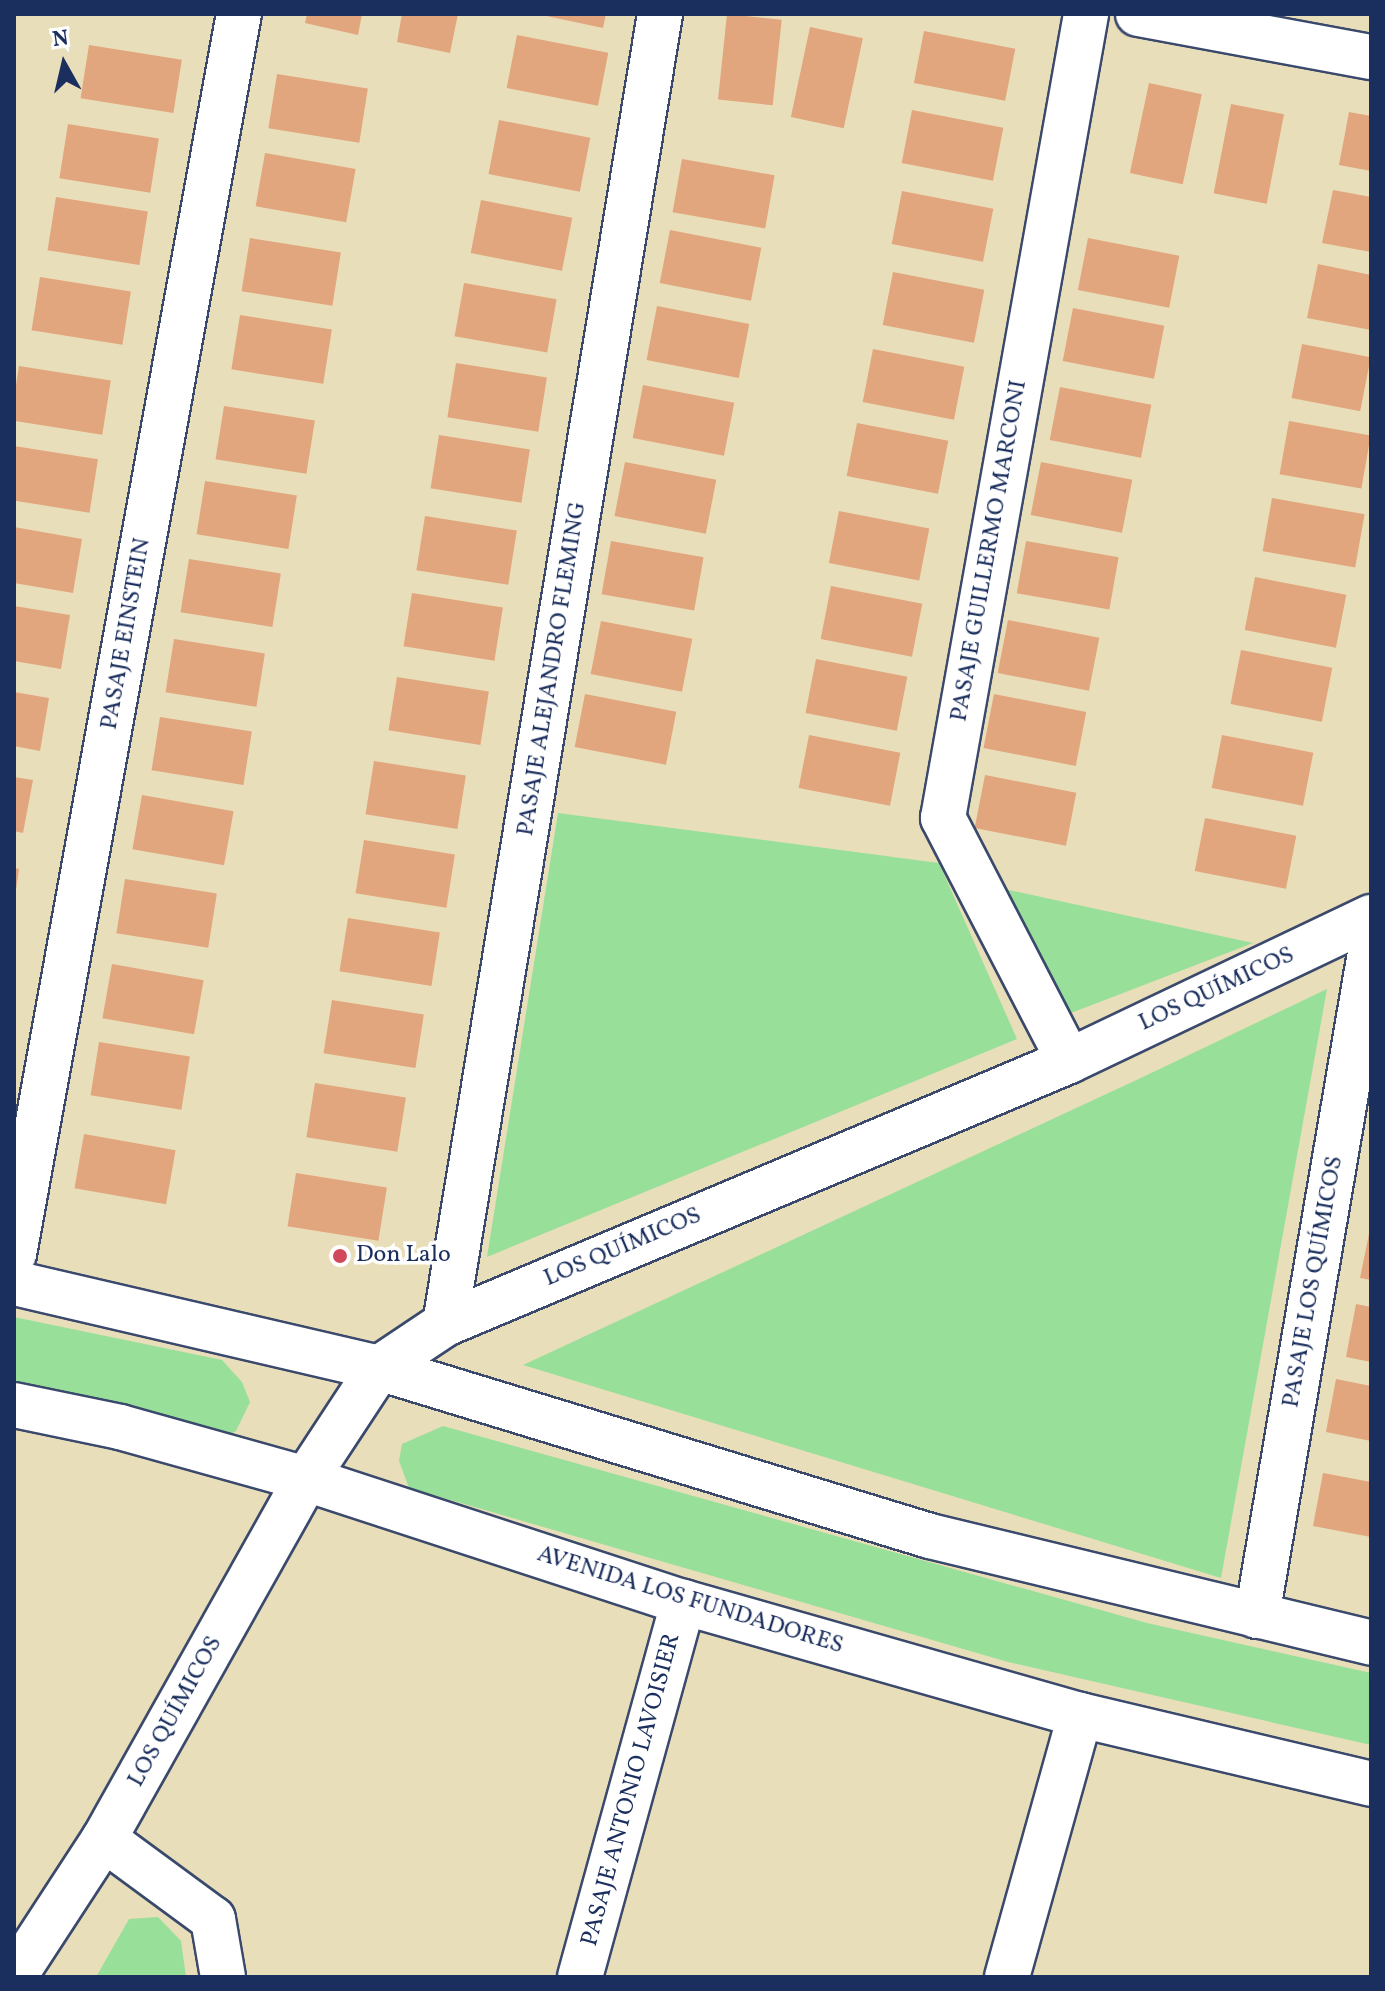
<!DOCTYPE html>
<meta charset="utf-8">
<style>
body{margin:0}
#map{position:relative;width:1385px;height:1991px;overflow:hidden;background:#e9deba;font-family:Vollkorn,serif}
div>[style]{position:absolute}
.green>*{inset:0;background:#98df99}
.building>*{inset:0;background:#e1a67d;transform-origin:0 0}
.roads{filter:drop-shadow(2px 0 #3a496c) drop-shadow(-2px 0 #3a496c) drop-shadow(0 2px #3a496c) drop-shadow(0 -2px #3a496c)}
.street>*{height:44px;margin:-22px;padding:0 22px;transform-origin:22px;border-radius:22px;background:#fff}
.dots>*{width:22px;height:22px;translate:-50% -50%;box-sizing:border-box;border:4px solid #fff;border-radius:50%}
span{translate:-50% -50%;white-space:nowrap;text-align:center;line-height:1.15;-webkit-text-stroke:7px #fff;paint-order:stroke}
.street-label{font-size:24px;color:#1b2f5e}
.poi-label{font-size:24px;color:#1b2f5e}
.left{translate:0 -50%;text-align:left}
.frame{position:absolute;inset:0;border:16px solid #1b2f5e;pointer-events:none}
.north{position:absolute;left:24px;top:24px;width:80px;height:80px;-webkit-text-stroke:6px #fff;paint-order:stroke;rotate:352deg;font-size:22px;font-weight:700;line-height:32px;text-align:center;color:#1b2f5e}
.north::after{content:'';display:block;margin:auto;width:28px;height:36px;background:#1b2f5e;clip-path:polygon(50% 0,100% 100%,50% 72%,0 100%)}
</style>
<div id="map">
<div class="green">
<div style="clip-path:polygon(558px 813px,939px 863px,1017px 1039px,487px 1257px)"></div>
<div style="clip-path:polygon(1004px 889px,1253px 943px,1071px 1013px)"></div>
<div style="clip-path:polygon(1327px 989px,1221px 1578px,523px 1365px,1145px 1076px)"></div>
<div style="clip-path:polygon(14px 1317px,222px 1360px,242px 1382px,250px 1402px,236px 1431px,213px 1444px,14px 1392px)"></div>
<div style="clip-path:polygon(443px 1426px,1147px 1623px,1371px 1673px,1371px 1745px,1008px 1662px,409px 1488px,399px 1461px,402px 1444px)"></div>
<div style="clip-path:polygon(158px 1917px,181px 1941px,186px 1977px,96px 1977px,129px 1919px)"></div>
</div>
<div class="building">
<div style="clip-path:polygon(307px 14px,362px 14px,358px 35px,305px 23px)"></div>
<div style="clip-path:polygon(402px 14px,458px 14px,450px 53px,397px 42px)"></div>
<div style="clip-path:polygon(537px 14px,606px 14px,603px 28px)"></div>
<div style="left:727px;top:14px;width:55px;height:86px;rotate:6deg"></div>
<div style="left:810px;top:27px;width:54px;height:92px;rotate:12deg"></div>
<div style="left:924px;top:31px;width:93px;height:53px;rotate:11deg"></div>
<div style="left:517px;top:35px;width:93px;height:54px;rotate:11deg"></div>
<div style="left:89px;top:45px;width:94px;height:54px;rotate:9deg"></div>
<div style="left:277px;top:74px;width:92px;height:55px;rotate:9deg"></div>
<div style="left:1149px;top:83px;width:54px;height:92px;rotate:12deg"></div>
<div style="left:1231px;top:104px;width:54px;height:91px;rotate:11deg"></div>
<div style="left:912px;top:110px;width:93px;height:54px;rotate:11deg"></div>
<div style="clip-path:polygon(1349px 112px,1371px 116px,1371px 171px,1339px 165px)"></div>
<div style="left:499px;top:120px;width:93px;height:55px;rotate:11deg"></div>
<div style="left:68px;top:124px;width:92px;height:55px;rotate:9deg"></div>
<div style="left:265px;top:153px;width:92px;height:54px;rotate:10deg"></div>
<div style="left:682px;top:159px;width:94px;height:54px;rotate:10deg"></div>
<div style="clip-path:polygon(1333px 190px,1371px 197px,1371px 252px,1322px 243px)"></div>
<div style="left:902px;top:191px;width:93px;height:54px;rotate:11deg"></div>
<div style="left:56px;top:197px;width:93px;height:54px;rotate:9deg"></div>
<div style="left:481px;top:200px;width:93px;height:54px;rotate:11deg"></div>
<div style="left:670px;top:230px;width:93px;height:54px;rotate:11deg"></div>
<div style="left:250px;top:238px;width:92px;height:54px;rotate:9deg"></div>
<div style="left:1088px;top:238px;width:93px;height:53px;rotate:11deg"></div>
<div style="clip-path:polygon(1318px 264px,1371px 275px,1371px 330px,1307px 318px)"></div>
<div style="left:893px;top:272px;width:93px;height:54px;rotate:11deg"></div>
<div style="left:40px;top:277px;width:92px;height:54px;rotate:9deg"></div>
<div style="left:464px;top:283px;width:94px;height:54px;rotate:10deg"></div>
<div style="left:657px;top:306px;width:94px;height:55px;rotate:11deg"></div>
<div style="left:1073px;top:308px;width:93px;height:54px;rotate:11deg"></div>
<div style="left:240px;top:315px;width:93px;height:55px;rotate:9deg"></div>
<div style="left:1302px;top:344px;width:70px;height:55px;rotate:11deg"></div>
<div style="left:873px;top:349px;width:93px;height:54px;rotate:11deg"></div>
<div style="left:456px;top:363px;width:92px;height:55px;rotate:9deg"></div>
<div style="left:19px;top:366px;width:93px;height:55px;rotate:9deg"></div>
<div style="left:643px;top:385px;width:93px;height:54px;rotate:11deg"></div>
<div style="left:1060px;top:387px;width:93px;height:54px;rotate:11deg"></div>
<div style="left:224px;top:406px;width:92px;height:54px;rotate:9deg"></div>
<div style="left:1289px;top:421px;width:83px;height:54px;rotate:10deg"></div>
<div style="left:857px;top:423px;width:93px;height:54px;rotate:11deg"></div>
<div style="left:439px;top:435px;width:92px;height:54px;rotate:9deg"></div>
<div style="left:14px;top:446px;width:85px;height:54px;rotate:9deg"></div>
<div style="left:625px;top:462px;width:93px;height:55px;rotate:11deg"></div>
<div style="left:1041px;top:462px;width:93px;height:54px;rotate:11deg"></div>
<div style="left:205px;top:481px;width:93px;height:54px;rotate:9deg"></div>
<div style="left:1272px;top:498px;width:94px;height:54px;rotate:10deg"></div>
<div style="left:839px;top:511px;width:92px;height:53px;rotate:11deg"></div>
<div style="left:425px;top:516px;width:93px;height:55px;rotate:9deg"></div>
<div style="clip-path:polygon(14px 527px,82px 539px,73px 593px,14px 583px)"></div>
<div style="left:611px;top:541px;width:94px;height:54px;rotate:10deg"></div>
<div style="left:1026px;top:541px;width:94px;height:53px;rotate:10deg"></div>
<div style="left:189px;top:559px;width:93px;height:54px;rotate:9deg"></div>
<div style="left:1255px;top:577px;width:93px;height:54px;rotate:11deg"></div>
<div style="left:831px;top:586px;width:93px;height:54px;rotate:11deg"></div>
<div style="left:412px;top:593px;width:92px;height:54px;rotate:9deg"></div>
<div style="clip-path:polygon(14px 606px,70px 615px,61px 669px,14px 661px)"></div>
<div style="left:1008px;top:620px;width:93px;height:54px;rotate:11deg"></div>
<div style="left:601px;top:621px;width:93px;height:54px;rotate:11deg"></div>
<div style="left:174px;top:639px;width:92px;height:54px;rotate:9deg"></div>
<div style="left:1241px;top:650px;width:93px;height:55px;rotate:11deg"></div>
<div style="left:816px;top:659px;width:93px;height:55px;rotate:11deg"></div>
<div style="left:397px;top:677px;width:93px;height:54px;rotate:9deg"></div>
<div style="clip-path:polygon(14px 692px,49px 698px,40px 751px,14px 746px)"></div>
<div style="left:585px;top:694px;width:93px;height:54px;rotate:11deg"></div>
<div style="left:994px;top:694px;width:94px;height:55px;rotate:11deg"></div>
<div style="left:160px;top:717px;width:93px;height:54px;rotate:9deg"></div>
<div style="left:809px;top:735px;width:93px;height:54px;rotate:11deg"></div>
<div style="left:1222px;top:735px;width:93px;height:54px;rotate:11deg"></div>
<div style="left:374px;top:761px;width:93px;height:54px;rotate:9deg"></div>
<div style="left:985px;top:775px;width:93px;height:54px;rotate:11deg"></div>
<div style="clip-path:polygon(14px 777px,33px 780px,23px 833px,14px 831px)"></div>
<div style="left:142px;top:795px;width:93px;height:55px;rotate:10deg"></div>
<div style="left:1205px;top:818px;width:93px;height:54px;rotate:11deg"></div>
<div style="left:364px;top:840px;width:92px;height:54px;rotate:9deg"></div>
<div style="clip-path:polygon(14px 868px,19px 869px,16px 890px,14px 890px)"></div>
<div style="left:125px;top:879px;width:93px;height:55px;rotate:9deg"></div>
<div style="left:348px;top:918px;width:93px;height:54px;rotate:9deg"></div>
<div style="left:112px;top:964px;width:93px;height:55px;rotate:10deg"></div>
<div style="left:332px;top:1000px;width:93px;height:54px;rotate:9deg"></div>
<div style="left:99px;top:1042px;width:92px;height:54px;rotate:9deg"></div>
<div style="left:315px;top:1083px;width:92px;height:55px;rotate:9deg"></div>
<div style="left:84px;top:1134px;width:93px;height:55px;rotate:10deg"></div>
<div style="left:296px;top:1173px;width:92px;height:54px;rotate:9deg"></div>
<div style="clip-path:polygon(1371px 1224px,1371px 1280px,1360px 1278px)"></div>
<div style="clip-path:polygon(1356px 1304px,1371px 1307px,1371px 1362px,1346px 1357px)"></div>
<div style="clip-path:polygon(1336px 1379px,1371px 1386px,1371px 1441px,1326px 1432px)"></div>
<div style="clip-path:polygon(1323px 1473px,1371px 1482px,1371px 1537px,1313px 1526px)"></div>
</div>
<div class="roads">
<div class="street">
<div style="left:1138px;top:14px;width:237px;rotate:10.5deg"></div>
<div style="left:1069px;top:1061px;width:274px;rotate:-117.4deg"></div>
<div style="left:943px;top:818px;width:817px;rotate:-79.91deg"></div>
<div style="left:14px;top:1254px;width:1260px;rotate:-79.72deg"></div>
<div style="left:14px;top:1283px;width:375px;rotate:13.1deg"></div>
<div style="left:379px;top:1368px;width:576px;rotate:16.96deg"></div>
<div style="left:930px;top:1536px;width:454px;rotate:13.6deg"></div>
<div style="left:445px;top:1324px;width:1328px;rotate:-80.68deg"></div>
<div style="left:14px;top:1405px;width:108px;rotate:11.7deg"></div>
<div style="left:120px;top:1427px;width:193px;rotate:15.6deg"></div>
<div style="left:306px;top:1479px;width:397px;rotate:18.1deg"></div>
<div style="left:683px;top:1602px;width:413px;rotate:15.9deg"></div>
<div style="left:1080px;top:1715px;width:299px;rotate:13.3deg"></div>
<div style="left:1257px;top:1616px;width:679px;rotate:-80.33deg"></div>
<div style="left:104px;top:1839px;width:135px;rotate:36.3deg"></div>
<div style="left:213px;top:1919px;width:59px;rotate:80.2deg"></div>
<div style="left:14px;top:1977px;width:165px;rotate:-56.9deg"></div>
<div style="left:104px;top:1839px;width:413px;rotate:-60.7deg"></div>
<div style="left:306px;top:1479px;width:133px;rotate:-56.7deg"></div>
<div style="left:379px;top:1368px;width:79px;rotate:-33.7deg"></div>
<div style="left:445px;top:1324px;width:677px;rotate:-22.85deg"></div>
<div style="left:1069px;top:1061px;width:335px;rotate:-25.5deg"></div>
<div style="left:580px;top:1977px;width:389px;rotate:-74.6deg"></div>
<div style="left:1007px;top:1977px;width:272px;rotate:-74.4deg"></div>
</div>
</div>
<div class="dots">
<div style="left:340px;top:1256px;background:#d1495b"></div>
</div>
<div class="street-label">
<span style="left:990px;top:551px;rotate:-80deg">PASAJE GUILLERMO MARCONI</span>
<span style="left:127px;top:634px;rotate:-80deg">PASAJE EINSTEIN</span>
<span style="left:553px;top:669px;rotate:-81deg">PASAJE ALEJANDRO FLEMING</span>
<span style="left:1217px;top:990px;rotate:-25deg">LOS QUÍMICOS</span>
<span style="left:623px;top:1248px;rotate:-23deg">LOS QUÍMICOS</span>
<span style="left:1314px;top:1282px;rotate:-80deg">PASAJE LOS QUÍMICOS</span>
<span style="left:690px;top:1601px;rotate:17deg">AVENIDA LOS FUNDADORES</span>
<span style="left:176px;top:1712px;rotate:-61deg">LOS QUÍMICOS</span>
<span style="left:632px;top:1790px;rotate:-75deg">PASAJE ANTONIO LAVOISIER</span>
</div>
<div class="poi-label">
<span class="left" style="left:356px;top:1256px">Don Lalo</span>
</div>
<div class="frame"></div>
<div class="north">N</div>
</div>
